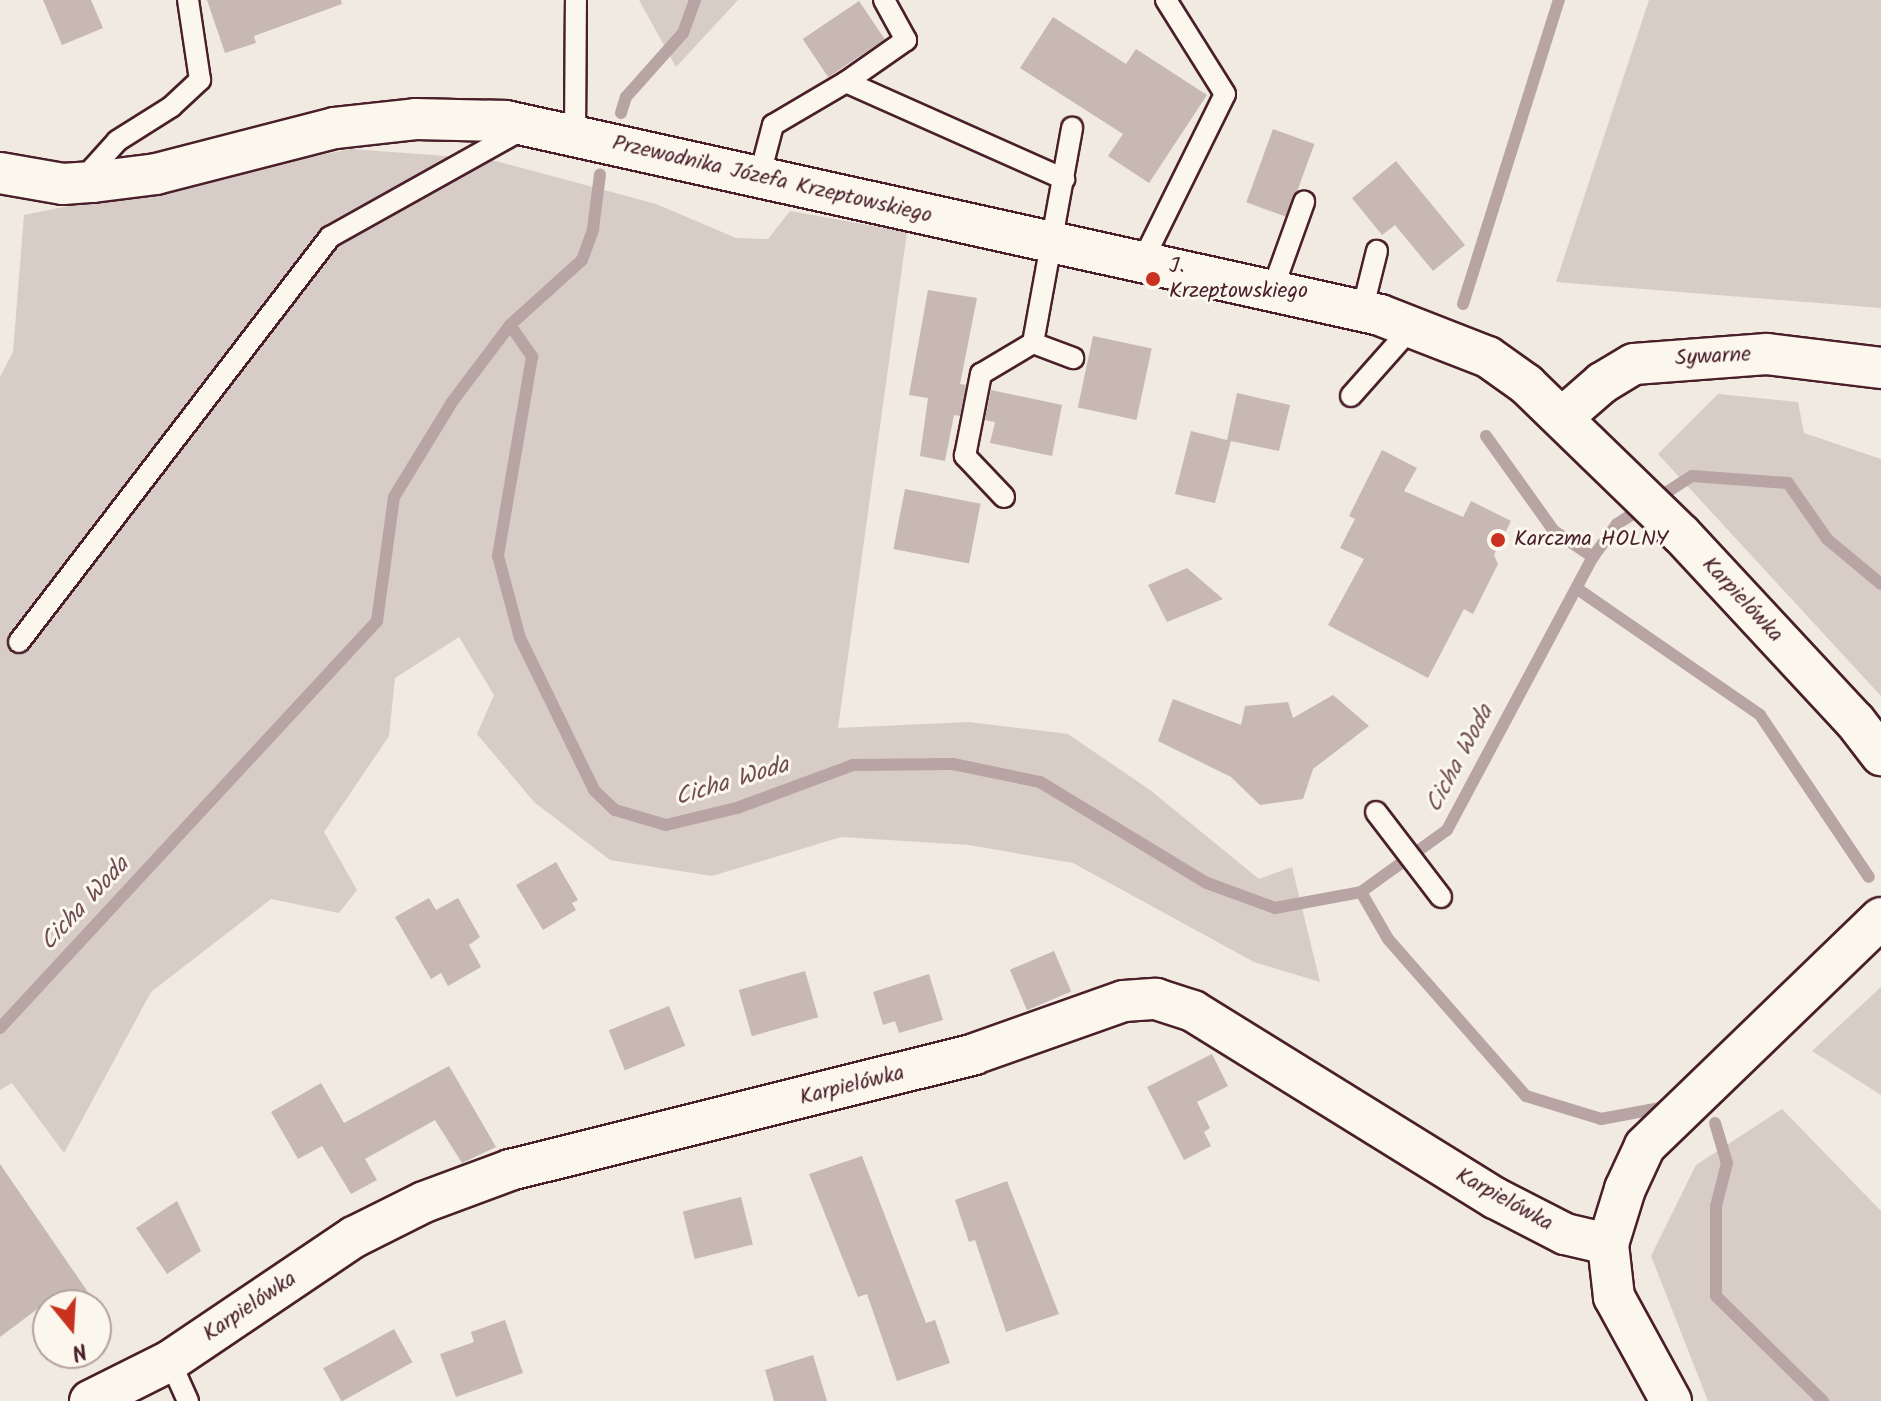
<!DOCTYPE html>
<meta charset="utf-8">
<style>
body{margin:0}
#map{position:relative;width:1881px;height:1401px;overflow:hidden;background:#f0eae0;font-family:Kalam,sans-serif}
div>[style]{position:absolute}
.green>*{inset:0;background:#d8ccc6}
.stream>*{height:12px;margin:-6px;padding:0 6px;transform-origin:6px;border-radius:6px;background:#b8a4a2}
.building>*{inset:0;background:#c8b8b3;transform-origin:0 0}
.roads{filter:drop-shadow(2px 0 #4a1f2b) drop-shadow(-2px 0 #4a1f2b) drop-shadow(0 2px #4a1f2b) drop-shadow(0 -2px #4a1f2b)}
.service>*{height:20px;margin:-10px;padding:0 10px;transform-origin:10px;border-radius:10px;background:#fbf7ec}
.minor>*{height:40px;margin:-20px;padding:0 20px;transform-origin:20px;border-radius:20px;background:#fbf7ec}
.dots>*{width:22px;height:22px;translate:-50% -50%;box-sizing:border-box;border:4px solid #fbf7ec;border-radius:50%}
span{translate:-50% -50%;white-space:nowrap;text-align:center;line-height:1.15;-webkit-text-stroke:6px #fbf7ec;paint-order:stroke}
.street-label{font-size:22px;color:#4a1f2b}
.poi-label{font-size:22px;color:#4a1f2b}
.left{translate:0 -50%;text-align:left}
.water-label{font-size:24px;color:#704e55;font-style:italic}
.north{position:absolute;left:32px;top:1289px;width:80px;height:80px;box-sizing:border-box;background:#fbf7ec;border:2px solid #b4a19f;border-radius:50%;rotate:162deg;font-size:22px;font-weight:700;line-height:32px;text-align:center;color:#4a1f2b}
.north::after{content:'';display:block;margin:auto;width:28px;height:36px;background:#c8321e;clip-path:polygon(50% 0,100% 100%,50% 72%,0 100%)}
</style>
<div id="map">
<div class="green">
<div style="clip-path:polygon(639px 0,738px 0,676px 67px)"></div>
<div style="clip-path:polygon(1649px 0,1881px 0,1881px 308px,1556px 282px)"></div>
<div style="clip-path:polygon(351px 149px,488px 159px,656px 204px,736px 238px,768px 239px,790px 211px,907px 232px,838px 728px,969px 722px,1068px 734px,1150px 790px,1259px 879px,1292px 867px,1320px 982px,1254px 962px,1073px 863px,969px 845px,841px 837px,712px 876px,610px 860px,534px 802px,477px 734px,494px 695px,459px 637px,395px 678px,389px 736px,324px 832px,357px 890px,339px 913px,271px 899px,151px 992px,64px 1153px,12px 1083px,0 1090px,0 377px,13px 352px,24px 215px)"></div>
<div style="clip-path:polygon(1718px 394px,1798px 402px,1804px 433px,1881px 459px,1881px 696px,1658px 454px)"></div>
<div style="clip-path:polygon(1881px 987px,1881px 1095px,1812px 1051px)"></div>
<div style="clip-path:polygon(1782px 1109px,1881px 1211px,1881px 1401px,1708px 1401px,1651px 1256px,1696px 1165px)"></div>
</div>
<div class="stream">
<div style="left:621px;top:113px;width:17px;rotate:-73deg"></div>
<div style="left:626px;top:97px;width:86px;rotate:-48.3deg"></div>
<div style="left:683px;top:33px;width:35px;rotate:-70deg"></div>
<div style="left:1463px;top:304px;width:319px;rotate:-72.5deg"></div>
<div style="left:510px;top:325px;width:97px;rotate:-42.1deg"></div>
<div style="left:582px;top:260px;width:33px;rotate:-70deg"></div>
<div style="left:593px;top:229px;width:55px;rotate:-82.7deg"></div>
<div style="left:1486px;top:436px;width:117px;rotate:54.4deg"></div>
<div style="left:1554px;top:531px;width:47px;rotate:33.7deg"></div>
<div style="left:1579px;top:590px;width:220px;rotate:34.6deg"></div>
<div style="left:1760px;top:715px;width:195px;rotate:56.1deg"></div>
<div style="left:1361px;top:892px;width:54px;rotate:60.1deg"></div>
<div style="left:1388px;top:939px;width:209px;rotate:48.7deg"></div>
<div style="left:1526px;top:1096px;width:78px;rotate:17deg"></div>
<div style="left:1601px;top:1119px;width:66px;rotate:-10.5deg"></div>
<div style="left:0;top:1028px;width:555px;rotate:-47.19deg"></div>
<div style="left:377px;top:621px;width:125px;rotate:-82.2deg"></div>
<div style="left:394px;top:497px;width:111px;rotate:-58.6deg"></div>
<div style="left:452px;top:402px;width:96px;rotate:-53deg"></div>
<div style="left:510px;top:325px;width:39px;rotate:55deg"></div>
<div style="left:532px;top:357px;width:202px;rotate:99.7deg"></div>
<div style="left:498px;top:556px;width:85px;rotate:75deg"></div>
<div style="left:520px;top:638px;width:169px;rotate:64deg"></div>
<div style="left:594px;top:790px;width:29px;rotate:44deg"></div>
<div style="left:615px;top:810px;width:53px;rotate:16.4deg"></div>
<div style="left:666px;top:825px;width:73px;rotate:-13.5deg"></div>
<div style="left:737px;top:808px;width:124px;rotate:-20.3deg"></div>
<div style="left:853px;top:765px;width:100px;rotate:-0.6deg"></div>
<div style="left:953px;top:764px;width:89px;rotate:11.7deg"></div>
<div style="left:1040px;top:782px;width:195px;rotate:31.2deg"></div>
<div style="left:1207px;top:883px;width:72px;rotate:20.2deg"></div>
<div style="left:1275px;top:908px;width:87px;rotate:-10.5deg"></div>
<div style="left:1361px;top:892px;width:106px;rotate:-35.8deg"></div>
<div style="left:1447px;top:830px;width:310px;rotate:-61.9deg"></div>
<div style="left:1593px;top:557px;width:41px;rotate:-54deg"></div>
<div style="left:1617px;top:524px;width:89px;rotate:-32.6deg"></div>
<div style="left:1692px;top:476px;width:96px;rotate:4.2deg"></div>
<div style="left:1788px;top:483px;width:68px;rotate:55.1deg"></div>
<div style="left:1827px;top:539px;width:70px;rotate:39.8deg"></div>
<div style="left:1715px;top:1123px;width:42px;rotate:73.3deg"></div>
<div style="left:1727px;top:1163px;width:44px;rotate:104.3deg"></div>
<div style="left:1716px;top:1206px;width:90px;rotate:90deg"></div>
<div style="left:1716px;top:1296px;width:150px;rotate:44.5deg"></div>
</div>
<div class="building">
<div style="clip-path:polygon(43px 0,91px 0,103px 28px,62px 45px)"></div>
<div style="clip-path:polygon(207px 0,341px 0,342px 4px,254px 36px,256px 43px,225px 53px)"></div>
<div style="left:859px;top:1px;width:46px;height:68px;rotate:56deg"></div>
<div style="clip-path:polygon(1053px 17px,1126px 64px,1136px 49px,1207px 95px,1149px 183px,1108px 156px,1123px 134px,1020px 68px)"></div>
<div style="left:1273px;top:129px;width:44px;height:78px;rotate:20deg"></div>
<div style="clip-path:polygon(1396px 161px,1465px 245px,1433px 271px,1395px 225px,1382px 235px,1352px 198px)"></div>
<div style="clip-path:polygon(928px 290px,977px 298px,960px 384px,966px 385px,960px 416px,954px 415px,945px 461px,920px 456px,928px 398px,909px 395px)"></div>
<div style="left:1093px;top:336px;width:60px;height:73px;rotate:12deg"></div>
<div style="clip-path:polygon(991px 390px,1062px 405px,1052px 456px,990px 443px,995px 422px,985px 420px)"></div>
<div style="clip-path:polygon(1237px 393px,1290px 405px,1279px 451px,1231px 441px,1215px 503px,1175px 494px,1191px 431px,1227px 440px)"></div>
<div style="clip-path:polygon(1382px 450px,1417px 468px,1404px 491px,1463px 517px,1471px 501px,1511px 521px,1494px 555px,1498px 564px,1473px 614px,1464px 609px,1428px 678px,1328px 625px,1364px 559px,1340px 548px,1355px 519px,1349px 516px)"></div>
<div style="left:905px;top:489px;width:77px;height:61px;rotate:11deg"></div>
<div style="clip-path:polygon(1187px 568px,1223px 599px,1167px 622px,1148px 585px)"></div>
<div style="clip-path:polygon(1333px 695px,1369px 726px,1313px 769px,1303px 799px,1260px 805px,1231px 777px,1158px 741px,1173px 699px,1241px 725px,1245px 706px,1288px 702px,1293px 718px)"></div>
<div style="clip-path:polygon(556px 862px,578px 900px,572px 903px,576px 910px,543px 930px,516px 885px)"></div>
<div style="clip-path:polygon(429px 898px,436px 910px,458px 898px,480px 937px,469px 945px,481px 967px,448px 986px,441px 973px,431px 979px,395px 917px)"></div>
<div style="left:1054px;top:951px;width:44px;height:48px;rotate:67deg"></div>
<div style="left:805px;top:971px;width:48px;height:69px;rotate:74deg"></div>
<div style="clip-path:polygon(929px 974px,943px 1020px,899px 1033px,895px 1021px,883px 1025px,873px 992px)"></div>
<div style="left:669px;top:1006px;width:43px;height:65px;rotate:68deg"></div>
<div style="clip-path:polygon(1212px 1054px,1228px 1086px,1197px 1102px,1210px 1128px,1204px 1132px,1211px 1146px,1184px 1160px,1147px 1087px)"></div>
<div style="clip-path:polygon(449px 1066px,496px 1147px,462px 1163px,435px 1120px,365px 1159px,377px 1180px,351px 1194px,322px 1146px,298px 1159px,271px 1112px,321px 1083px,344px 1123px)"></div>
<div style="clip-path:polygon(862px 1156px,926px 1323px,935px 1320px,950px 1363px,897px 1381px,867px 1294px,858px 1297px,809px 1174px)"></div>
<div style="clip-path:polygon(0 1164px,105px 1317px,96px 1323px,96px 1305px,48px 1305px,48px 1318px,40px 1307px,0 1337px)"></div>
<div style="clip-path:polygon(1007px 1181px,1059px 1314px,1006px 1332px,975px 1240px,969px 1242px,955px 1200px)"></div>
<div style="left:741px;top:1197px;width:49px;height:60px;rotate:76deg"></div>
<div style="clip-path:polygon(177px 1201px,201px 1251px,167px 1274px,136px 1228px)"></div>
<div style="clip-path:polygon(505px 1320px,523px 1373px,456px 1397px,440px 1354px,474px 1342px,471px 1332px)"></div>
<div style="left:394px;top:1329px;width:38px;height:81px;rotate:61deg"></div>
<div style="clip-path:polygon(813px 1355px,827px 1401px,774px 1401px,765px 1370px)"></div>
</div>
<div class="roads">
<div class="service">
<div style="left:884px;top:0;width:46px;rotate:61.2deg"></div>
<div style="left:906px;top:40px;width:73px;rotate:145deg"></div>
<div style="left:846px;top:82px;width:239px;rotate:24deg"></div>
<div style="left:575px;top:135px;width:135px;rotate:-89.6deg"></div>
<div style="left:759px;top:178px;width:55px;rotate:-75.2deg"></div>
<div style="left:773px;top:125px;width:85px;rotate:-30.5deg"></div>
<div style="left:93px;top:182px;width:14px;rotate:-90deg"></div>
<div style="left:93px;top:168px;width:36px;rotate:-48deg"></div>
<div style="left:117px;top:141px;width:64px;rotate:-32.2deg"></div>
<div style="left:171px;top:107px;width:40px;rotate:-43deg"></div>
<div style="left:200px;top:80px;width:81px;rotate:-98.5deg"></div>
<div style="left:1142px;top:262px;width:187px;rotate:-63.7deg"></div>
<div style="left:1225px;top:94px;width:111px;rotate:-122.1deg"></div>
<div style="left:1272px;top:291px;width:95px;rotate:-70.2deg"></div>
<div style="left:1362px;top:311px;width:62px;rotate:-76deg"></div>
<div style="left:1033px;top:343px;width:219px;rotate:-79.7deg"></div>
<div style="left:1351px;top:396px;width:92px;rotate:-48.5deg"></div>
<div style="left:1004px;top:497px;width:57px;rotate:-133.6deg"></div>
<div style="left:965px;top:456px;width:84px;rotate:-79deg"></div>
<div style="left:981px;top:374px;width:61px;rotate:-30.8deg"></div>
<div style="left:1033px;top:343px;width:43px;rotate:20.6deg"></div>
<div style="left:19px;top:642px;width:511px;rotate:-52.48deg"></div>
<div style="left:330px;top:237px;width:223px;rotate:-29.2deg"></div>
<div style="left:1376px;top:812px;width:107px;rotate:52.6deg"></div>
<div style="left:170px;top:1361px;width:44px;rotate:65.8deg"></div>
</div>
<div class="minor">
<div style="left:0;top:173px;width:64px;rotate:9.9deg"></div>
<div style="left:63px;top:184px;width:30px;rotate:-4deg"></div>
<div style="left:93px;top:182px;width:64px;rotate:-7.2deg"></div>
<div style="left:156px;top:174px;width:185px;rotate:-14.4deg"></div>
<div style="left:335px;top:128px;width:81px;rotate:-6.3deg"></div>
<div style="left:416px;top:119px;width:90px;rotate:1.3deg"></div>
<div style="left:506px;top:121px;width:895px;rotate:12.51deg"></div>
<div style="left:1380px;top:315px;width:116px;rotate:21.3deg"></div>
<div style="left:1488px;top:357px;width:47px;rotate:35.4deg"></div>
<div style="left:1526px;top:384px;width:216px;rotate:44.1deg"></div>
<div style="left:1681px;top:534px;width:255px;rotate:47.1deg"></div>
<div style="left:1855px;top:721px;width:43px;rotate:52.6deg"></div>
<div style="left:1563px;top:417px;width:52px;rotate:-41.1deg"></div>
<div style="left:1602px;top:383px;width:37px;rotate:-31deg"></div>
<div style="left:1634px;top:364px;width:133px;rotate:-4.3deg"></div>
<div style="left:1767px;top:354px;width:115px;rotate:7deg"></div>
<div style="left:90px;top:1401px;width:89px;rotate:-26.6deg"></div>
<div style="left:170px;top:1361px;width:222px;rotate:-34deg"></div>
<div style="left:354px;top:1237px;width:78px;rotate:-26.6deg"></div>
<div style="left:424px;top:1202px;width:92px;rotate:-20.4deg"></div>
<div style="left:510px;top:1170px;width:478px;rotate:-14deg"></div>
<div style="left:974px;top:1054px;width:159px;rotate:-19.5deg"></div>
<div style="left:1124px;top:1001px;width:32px;rotate:-4deg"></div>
<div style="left:1156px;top:999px;width:39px;rotate:18deg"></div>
<div style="left:1193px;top:1011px;width:355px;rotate:31.8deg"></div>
<div style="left:1495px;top:1198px;width:79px;rotate:27.2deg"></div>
<div style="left:1565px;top:1234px;width:44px;rotate:13.1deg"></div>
<div style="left:1671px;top:1401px;width:119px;rotate:-118.7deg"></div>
<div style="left:1614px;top:1297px;width:53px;rotate:-96.5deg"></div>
<div style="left:1608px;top:1244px;width:58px;rotate:-72.8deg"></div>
<div style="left:1625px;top:1189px;width:47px;rotate:-65.1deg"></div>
<div style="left:1645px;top:1146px;width:328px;rotate:-44deg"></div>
</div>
</div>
<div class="dots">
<div style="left:1153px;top:279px;background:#c8321e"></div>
<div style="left:1498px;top:540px;background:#c8321e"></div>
</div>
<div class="street-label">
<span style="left:772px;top:180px;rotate:13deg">Przewodnika Józefa Krzeptowskiego</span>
<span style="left:1713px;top:357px;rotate:-3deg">Sywarne</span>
<span style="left:1742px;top:600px;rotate:47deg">Karpielówka</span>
<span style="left:852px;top:1086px;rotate:-14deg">Karpielówka</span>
<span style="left:1504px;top:1200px;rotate:29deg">Karpielówka</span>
<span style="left:250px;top:1307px;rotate:-34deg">Karpielówka</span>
</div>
<div class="poi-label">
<span class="left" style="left:1169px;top:279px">J.<br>Krzeptowskiego</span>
<span class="left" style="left:1514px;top:540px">Karczma HOLNY</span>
</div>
<div class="water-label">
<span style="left:1460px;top:759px;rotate:-62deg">Cicha Woda</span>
<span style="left:732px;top:782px;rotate:-17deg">Cicha Woda</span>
<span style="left:85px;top:904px;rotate:-47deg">Cicha Woda</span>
</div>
<div class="north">N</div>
</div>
